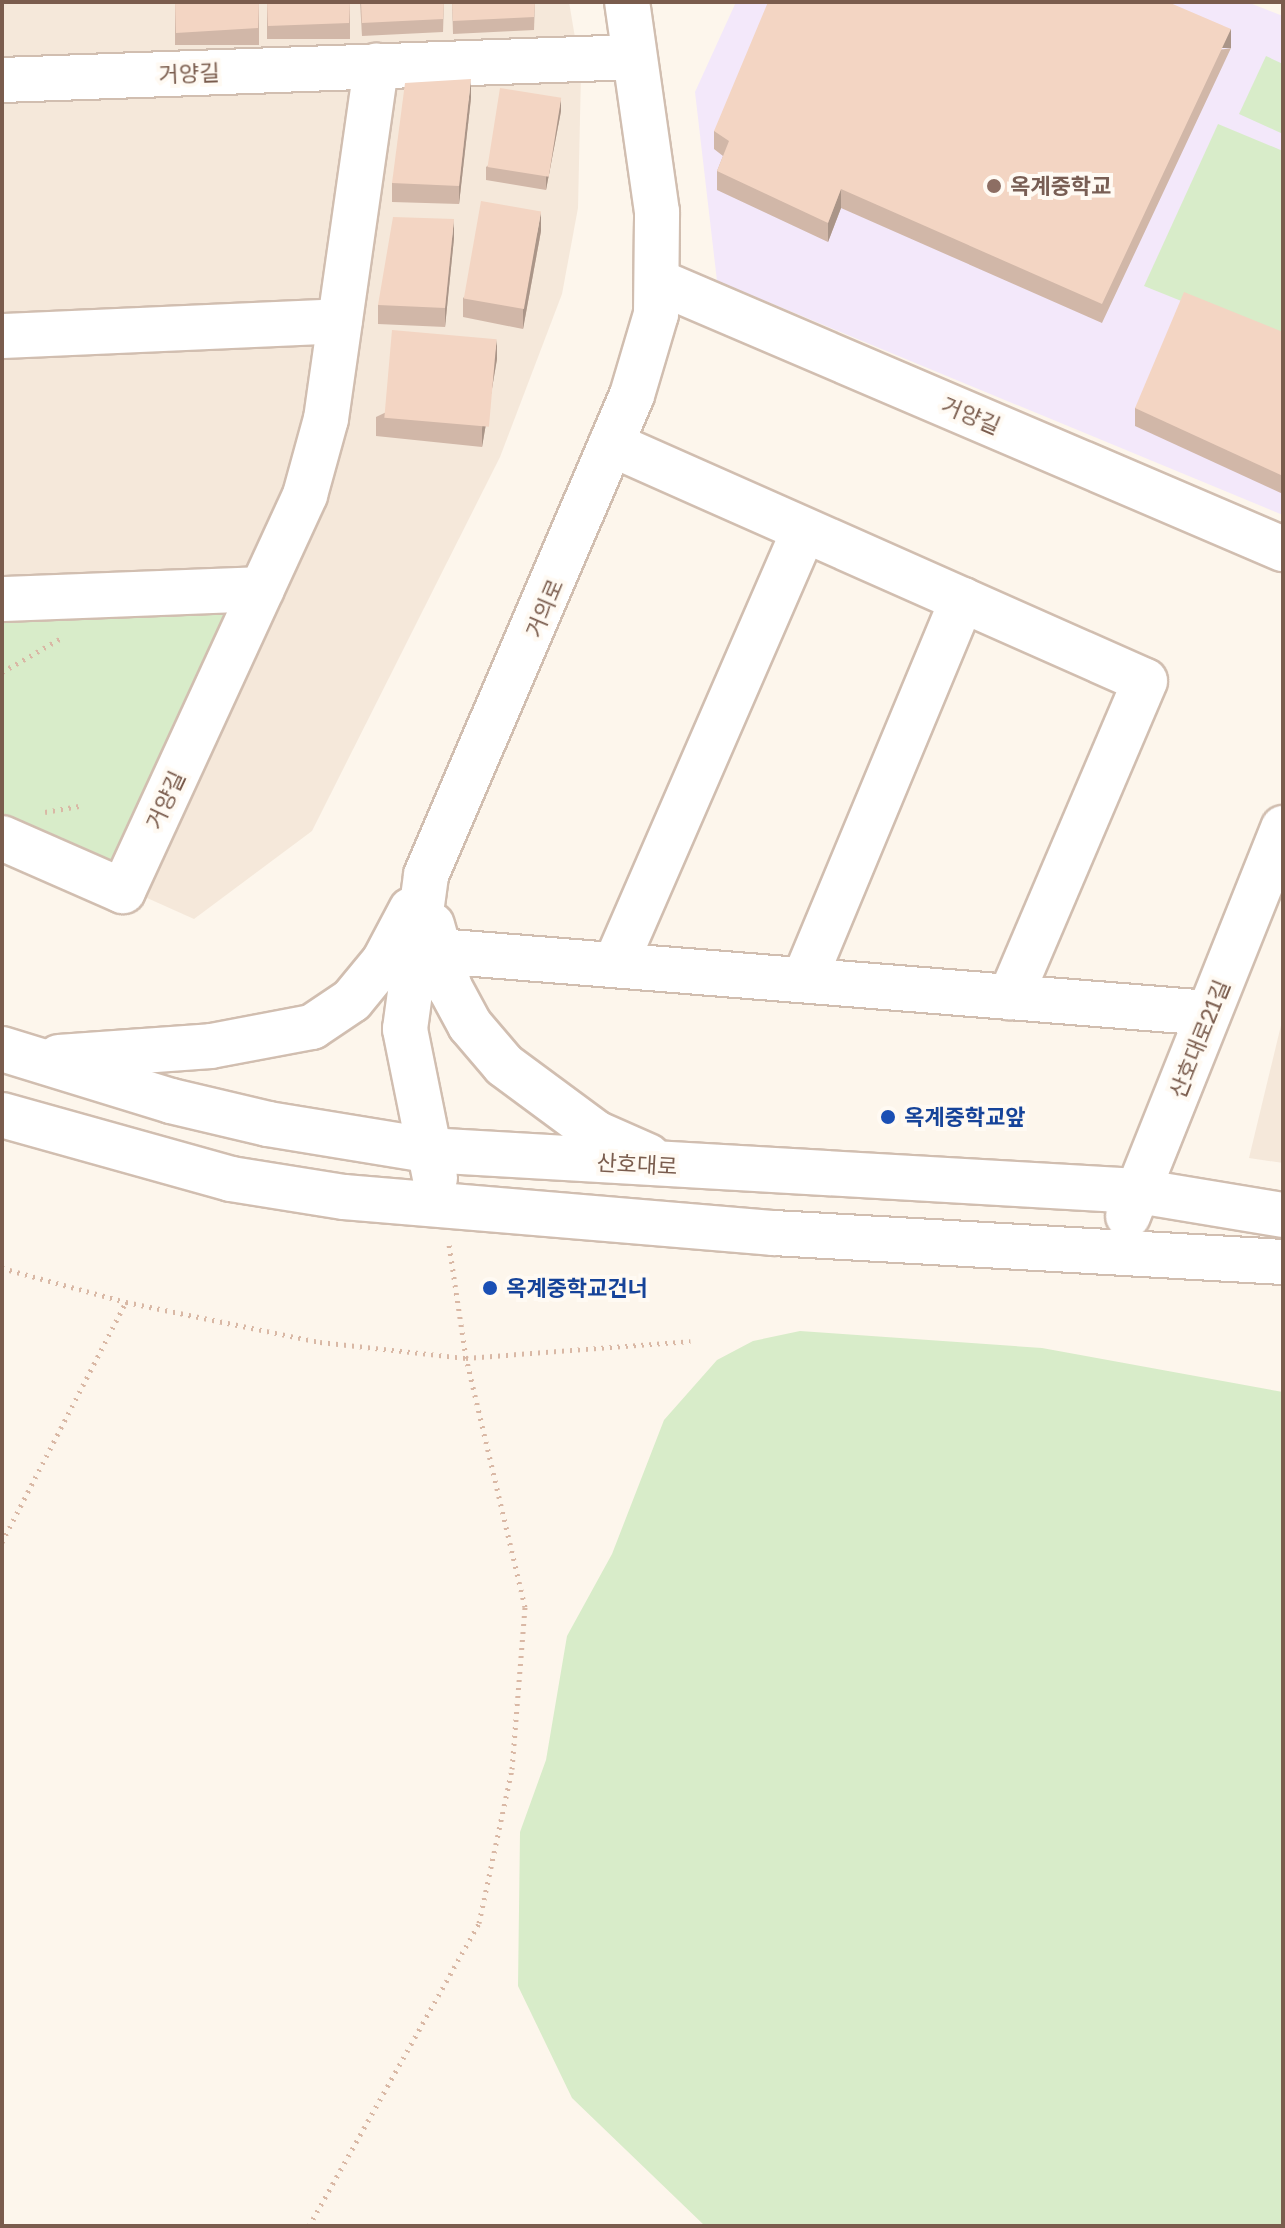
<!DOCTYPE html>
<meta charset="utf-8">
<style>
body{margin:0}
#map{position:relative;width:1285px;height:2228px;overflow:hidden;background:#fdf6ec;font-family:"Golos Text","Noto Sans KR",sans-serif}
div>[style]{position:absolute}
.residential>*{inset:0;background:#f5e8da}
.education>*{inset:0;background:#f3e8fa}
.green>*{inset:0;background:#d8ecc9}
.path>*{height:5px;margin-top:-2.5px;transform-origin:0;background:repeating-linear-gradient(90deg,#d9b8a5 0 2px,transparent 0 8px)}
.roads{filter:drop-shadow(2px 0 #d1beb0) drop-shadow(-2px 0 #d1beb0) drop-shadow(0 2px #d1beb0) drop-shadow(0 -2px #d1beb0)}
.minor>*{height:44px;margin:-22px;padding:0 22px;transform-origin:22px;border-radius:22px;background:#fff}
.wall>*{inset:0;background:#d1b7a8;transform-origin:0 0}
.shaded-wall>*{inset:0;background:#aa9588;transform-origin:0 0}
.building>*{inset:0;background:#f3d5c3;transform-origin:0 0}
.dots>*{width:22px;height:22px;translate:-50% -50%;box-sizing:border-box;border:4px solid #fffaf3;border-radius:50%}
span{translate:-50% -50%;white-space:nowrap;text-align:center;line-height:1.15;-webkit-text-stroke:8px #fffaf3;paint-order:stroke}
.street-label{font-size:22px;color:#7a5c4d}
.education-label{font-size:22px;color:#785e54;font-weight:700}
.left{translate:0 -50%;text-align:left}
.transit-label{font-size:22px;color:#164399;font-weight:700}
.frame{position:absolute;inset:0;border:4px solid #7a5c4d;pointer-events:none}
</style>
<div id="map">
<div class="residential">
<div style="clip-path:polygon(2px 2px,569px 2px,581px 73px,578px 208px,562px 294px,500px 457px,312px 831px,194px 919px,2px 833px)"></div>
<div style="clip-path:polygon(1283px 1017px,1283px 1163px,1249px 1158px)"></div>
</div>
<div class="education">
<div style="clip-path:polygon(736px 2px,1247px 2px,1283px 16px,1283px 515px,717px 281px,695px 92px)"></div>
</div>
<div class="green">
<div style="clip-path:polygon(1266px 56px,1283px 64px,1283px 134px,1239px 114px)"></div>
<div style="clip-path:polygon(1218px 124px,1283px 151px,1283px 342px,1144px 286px)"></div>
<div style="clip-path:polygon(255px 595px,120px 884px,2px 833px,2px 602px)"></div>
<div style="clip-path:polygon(800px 1331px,1042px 1348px,1283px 1392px,1281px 2226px,705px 2226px,572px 2098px,518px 1986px,520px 1832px,546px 1760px,567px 1636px,612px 1554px,664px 1420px,717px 1360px,753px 1341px)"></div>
</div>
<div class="path">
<div style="left:2px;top:672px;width:70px;rotate:-29.8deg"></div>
<div style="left:45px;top:812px;width:36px;rotate:-10deg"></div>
<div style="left:2px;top:1268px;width:129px;rotate:15.3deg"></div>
<div style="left:126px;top:1302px;width:198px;rotate:11.7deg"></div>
<div style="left:320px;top:1342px;width:147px;rotate:6.3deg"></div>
<div style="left:466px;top:1358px;width:225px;rotate:-4.3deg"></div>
<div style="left:2px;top:1542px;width:270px;rotate:-62.7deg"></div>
<div style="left:309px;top:2226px;width:347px;rotate:-60.7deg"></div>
<div style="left:479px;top:1923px;width:157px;rotate:-77.9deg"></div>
<div style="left:512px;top:1769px;width:163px;rotate:-85.4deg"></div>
<div style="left:525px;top:1607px;width:256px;rotate:-103.3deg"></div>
<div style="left:466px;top:1358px;width:115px;rotate:-98.5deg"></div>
</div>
<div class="roads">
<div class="minor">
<div style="left:2px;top:80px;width:632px;rotate:-2.08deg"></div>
<div style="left:659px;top:282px;width:679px;rotate:23.17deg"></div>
<div style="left:2px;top:336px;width:338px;rotate:-2.5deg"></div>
<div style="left:611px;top:444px;width:584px;rotate:23.93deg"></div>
<div style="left:1145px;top:681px;width:344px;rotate:113.1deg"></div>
<div style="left:2px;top:599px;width:260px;rotate:-2.2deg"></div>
<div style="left:2px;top:838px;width:132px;rotate:23.7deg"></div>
<div style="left:123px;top:891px;width:436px;rotate:-65.3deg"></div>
<div style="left:305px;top:495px;width:79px;rotate:-74.6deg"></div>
<div style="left:326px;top:419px;width:357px;rotate:-81.9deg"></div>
<div style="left:432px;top:925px;width:66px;rotate:74.1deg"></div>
<div style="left:450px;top:988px;width:42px;rotate:61.6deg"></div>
<div style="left:470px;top:1025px;width:52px;rotate:49.6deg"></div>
<div style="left:504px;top:1065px;width:114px;rotate:36.5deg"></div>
<div style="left:596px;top:1133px;width:57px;rotate:23.9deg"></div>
<div style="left:438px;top:951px;width:773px;rotate:4.6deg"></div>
<div style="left:615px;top:965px;width:474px;rotate:-66.5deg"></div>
<div style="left:804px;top:980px;width:412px;rotate:-67.4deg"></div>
<div style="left:2px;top:1049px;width:177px;rotate:17.1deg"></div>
<div style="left:171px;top:1101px;width:100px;rotate:13.3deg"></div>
<div style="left:268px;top:1124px;width:161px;rotate:9.3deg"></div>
<div style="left:427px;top:1150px;width:712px;rotate:3.3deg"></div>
<div style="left:1138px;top:1191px;width:147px;rotate:9.4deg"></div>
<div style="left:59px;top:1057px;width:152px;rotate:-4.1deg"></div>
<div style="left:211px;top:1046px;width:103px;rotate:-10.7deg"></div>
<div style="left:312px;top:1027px;width:48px;rotate:-34deg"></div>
<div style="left:352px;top:1000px;width:50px;rotate:-50.6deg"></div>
<div style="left:384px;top:961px;width:58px;rotate:-62.1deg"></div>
<div style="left:2px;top:1115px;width:238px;rotate:15.6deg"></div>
<div style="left:231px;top:1179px;width:114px;rotate:9.1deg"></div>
<div style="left:344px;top:1197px;width:432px;rotate:4.8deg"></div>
<div style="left:774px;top:1233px;width:510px;rotate:3.26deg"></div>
<div style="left:435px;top:1178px;width:152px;rotate:-101.4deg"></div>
<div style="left:405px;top:1029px;width:155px;rotate:-82.2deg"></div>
<div style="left:426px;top:875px;width:522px;rotate:-66.77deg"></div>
<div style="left:632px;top:395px;width:84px;rotate:-73.5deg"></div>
<div style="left:656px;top:314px;width:102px;rotate:-89.4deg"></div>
<div style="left:657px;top:212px;width:212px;rotate:-98.1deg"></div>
<div style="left:1128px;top:1216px;width:418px;rotate:-68.2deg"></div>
</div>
</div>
<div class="wall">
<div style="left:175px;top:2px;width:84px;height:43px"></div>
<div style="left:267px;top:2px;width:83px;height:37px"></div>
<div style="clip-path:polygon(360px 2px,444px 2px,443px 32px,362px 36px)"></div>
<div style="clip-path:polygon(452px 2px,535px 2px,534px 30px,453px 34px)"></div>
<div style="clip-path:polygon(1231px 48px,1102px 323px,841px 208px,828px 242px,717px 190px,717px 171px,723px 156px,714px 149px,714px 131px)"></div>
<div style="clip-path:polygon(471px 98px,459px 204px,392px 202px,392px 183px)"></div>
<div style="clip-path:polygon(561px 111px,546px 190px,486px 180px,486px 167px)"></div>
<div style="clip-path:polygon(541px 231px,523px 329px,463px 317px,463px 298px)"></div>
<div style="clip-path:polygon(454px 238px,445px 327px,378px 324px,378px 305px)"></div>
<div style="clip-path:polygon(1283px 332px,1283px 494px,1135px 426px,1135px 408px)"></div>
<div style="clip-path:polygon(497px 359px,482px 447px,376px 436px,376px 417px)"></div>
</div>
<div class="shaded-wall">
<div style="left:1231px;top:29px;width:19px;height:304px;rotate:90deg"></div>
<div style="clip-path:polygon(471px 79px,471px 98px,459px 204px,459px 186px)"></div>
<div style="clip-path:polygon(561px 98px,561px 111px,546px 190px,546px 178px)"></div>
<div style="clip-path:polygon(841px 189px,841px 208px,828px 242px,828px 223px)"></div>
<div style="clip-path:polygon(541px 212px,541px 231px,523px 329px,523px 310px)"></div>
<div style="clip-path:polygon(454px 219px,454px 238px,445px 327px,445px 308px)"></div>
<div style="clip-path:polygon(497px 340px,497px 359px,482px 447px,482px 429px)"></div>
</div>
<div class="building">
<div style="clip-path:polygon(175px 2px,259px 2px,258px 28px,176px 33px)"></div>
<div style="clip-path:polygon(267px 2px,350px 2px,349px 23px,268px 26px)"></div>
<div style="clip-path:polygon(361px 2px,444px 2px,443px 19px,362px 23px)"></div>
<div style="clip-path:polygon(452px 2px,535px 2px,534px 17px,453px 21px)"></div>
<div style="clip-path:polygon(768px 2px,1168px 2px,1231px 29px,1102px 304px,841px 189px,828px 223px,717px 171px,729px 141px,714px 131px)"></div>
<div style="clip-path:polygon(471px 79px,459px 186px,392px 183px,405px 83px)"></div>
<div style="left:500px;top:88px;width:62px;height:80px;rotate:9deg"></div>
<div style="left:481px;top:201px;width:61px;height:99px;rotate:10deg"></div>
<div style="clip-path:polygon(393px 217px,454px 219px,445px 308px,378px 305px)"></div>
<div style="clip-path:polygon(1184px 292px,1283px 332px,1283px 476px,1135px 408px)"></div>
<div style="left:392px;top:330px;width:105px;height:88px;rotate:5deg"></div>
</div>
<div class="dots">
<div style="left:994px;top:186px;background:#8d6e63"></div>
<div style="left:888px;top:1117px;background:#1a4fb4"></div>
<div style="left:490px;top:1288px;background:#1a4fb4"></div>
</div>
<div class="street-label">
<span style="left:189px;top:73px;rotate:-2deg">거양길</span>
<span style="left:971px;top:415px;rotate:23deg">거양길</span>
<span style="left:544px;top:608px;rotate:-67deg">거의로</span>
<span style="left:165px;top:800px;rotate:-65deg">거양길</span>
<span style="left:1199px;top:1039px;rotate:-68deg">산호대로21길</span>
<span style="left:637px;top:1164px;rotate:3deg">산호대로</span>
</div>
<div class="education-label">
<span class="left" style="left:1010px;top:186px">옥계중학교</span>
</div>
<div class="transit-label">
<span class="left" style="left:904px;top:1117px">옥계중학교앞</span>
<span class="left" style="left:506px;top:1288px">옥계중학교건너</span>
</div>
<div class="frame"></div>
</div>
